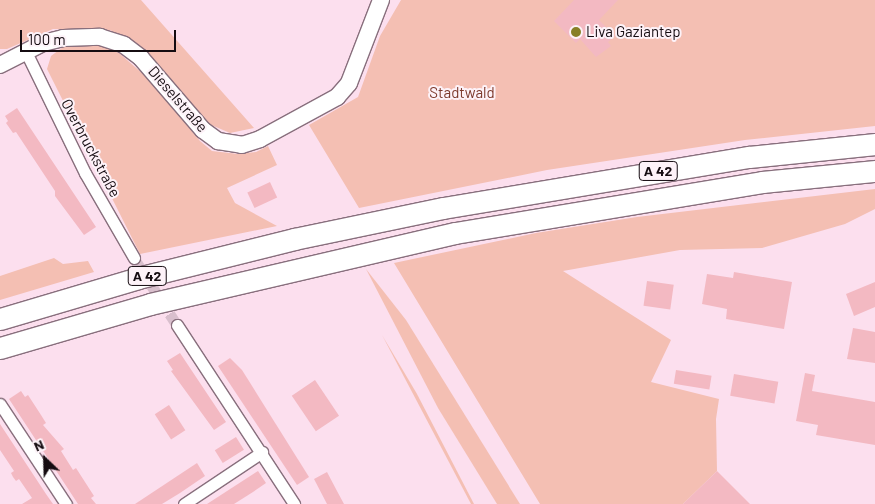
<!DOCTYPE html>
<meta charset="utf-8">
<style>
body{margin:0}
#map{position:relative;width:875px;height:504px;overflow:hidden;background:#fcdfee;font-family:Barlow,sans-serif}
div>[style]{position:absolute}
.green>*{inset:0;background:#f4bfb3}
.building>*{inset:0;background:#f3b9c2;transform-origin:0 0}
.street-tunnel>*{height:11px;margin-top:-5.5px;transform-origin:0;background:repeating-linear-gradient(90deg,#d9bfcd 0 11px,transparent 0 16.5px)}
.roads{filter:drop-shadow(1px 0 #886f7d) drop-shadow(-1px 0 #886f7d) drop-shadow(0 1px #886f7d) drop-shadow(0 -1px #886f7d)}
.street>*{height:11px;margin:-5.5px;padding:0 5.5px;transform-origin:5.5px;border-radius:5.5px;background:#fff}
.secondary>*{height:16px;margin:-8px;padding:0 8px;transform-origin:8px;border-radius:8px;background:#fff}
.highway>*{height:21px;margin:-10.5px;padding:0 10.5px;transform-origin:10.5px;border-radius:10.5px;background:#fff}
.dots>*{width:14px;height:14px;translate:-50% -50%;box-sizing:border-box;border:2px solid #fdf2f8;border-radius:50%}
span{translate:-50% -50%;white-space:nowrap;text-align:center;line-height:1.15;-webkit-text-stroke:4px #fdf2f8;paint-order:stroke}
.shield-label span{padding:1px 4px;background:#fdf2f8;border:1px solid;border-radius:4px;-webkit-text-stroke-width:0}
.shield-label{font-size:14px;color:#150c11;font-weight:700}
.poi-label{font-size:15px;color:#150c11}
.left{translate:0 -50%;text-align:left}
.park-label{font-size:15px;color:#7c382b}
.street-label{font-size:15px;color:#150c11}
.north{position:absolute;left:20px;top:434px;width:50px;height:50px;-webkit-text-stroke:4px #fdf2f8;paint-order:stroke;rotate:336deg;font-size:14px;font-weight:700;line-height:20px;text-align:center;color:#150c11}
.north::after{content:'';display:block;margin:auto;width:18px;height:22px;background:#150c11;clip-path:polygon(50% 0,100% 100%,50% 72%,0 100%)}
.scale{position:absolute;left:20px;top:30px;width:156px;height:22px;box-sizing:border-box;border:2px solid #150c11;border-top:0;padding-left:6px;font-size:15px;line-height:18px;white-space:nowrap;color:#150c11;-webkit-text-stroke:4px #fdf2f8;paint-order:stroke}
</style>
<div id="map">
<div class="green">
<div style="clip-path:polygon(0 0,141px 0,254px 128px,230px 133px,209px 124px,147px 53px,110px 30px,53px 29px,7px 49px,0 49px)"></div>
<div style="clip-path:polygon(401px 0,875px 0,875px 126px,745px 140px,547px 170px,359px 208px,309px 125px,358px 97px,380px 36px)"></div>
<div style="clip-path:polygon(91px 43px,119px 53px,150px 80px,200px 141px,212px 151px,238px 154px,256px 152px,268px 146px,277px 165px,227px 188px,235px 203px,277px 226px,140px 254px,47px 69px,51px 56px,63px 47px)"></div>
<div style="clip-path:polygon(875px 189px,875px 209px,845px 224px,762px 248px,680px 250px,563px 271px,671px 340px,651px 382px,719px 399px,716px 419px,717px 471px,683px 504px,540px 504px,394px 263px,536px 233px,637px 217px)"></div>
<div style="clip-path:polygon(54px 258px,63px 264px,88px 261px,94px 272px,0 300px,0 276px)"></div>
<div style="clip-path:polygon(366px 269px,406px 320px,520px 504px,497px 504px,438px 408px)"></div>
<div style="clip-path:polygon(382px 335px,417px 394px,474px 504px,471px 504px)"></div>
</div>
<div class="building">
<div style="clip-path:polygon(574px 0,618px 0,599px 20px,615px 36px,608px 42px,611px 46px,596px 57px,580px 39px,576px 43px,554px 21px)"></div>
<div style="clip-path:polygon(17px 108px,96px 227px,84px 235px,55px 196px,55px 191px,16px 132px,13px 133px,6px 123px,8px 121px,5px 116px)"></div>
<div style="left:270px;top:182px;width:17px;height:25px;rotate:65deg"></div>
<div style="clip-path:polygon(734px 272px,792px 282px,784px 329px,726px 319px,727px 309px,702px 304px,707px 274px,733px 278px)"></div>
<div style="left:647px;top:281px;width:27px;height:25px;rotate:8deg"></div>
<div style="clip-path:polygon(875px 282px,875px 307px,854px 316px,846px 294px)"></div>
<div style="clip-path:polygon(853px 328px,875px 332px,875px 363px,847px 359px)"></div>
<div style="clip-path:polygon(180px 353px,226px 422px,214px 430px,171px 371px,173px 370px,167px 361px)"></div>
<div style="clip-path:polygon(230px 358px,242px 370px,309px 477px,297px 485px,218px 366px)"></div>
<div style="left:676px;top:370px;width:36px;height:14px;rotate:9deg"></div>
<div style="clip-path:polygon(805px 373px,815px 375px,812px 391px,875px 402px,875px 445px,816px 435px,818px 425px,796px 421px)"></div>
<div style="left:734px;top:374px;width:45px;height:22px;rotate:10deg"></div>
<div style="left:315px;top:380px;width:43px;height:28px;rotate:56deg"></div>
<div style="clip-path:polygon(21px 391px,25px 397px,28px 395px,41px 415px,46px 423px,43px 425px,64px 449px,61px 451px,73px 470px,76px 468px,94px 496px,91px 498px,96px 504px,78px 504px,9px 399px)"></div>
<div style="left:169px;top:405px;width:30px;height:17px;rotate:57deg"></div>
<div style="clip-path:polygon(0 424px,46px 494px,53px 504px,22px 504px,32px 498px,19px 479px,16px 481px,13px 477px,11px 473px,14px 471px,0 450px)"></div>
<div style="left:236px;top:437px;width:15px;height:25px;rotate:58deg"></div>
<div style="clip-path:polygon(197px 463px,205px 476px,180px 493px,162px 504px,135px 504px)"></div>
<div style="clip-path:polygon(258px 471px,266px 483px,253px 492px,234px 504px,207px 504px)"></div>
<div style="clip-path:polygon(717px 471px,750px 504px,683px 504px)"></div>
<div style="clip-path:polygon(327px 472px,337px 491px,344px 504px,327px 504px,314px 479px)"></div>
</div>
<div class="street-tunnel">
<div style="left:134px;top:258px;width:80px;rotate:57.3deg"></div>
</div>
<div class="roads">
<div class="street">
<div style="left:25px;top:50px;width:137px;rotate:64deg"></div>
<div style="left:85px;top:173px;width:98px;rotate:60deg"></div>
<div style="left:177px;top:325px;width:214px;rotate:56.8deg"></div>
<div style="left:0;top:404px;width:120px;rotate:56.6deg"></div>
<div style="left:184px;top:504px;width:94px;rotate:-33.7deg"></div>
</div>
<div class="secondary">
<div style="left:0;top:65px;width:48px;rotate:-27.1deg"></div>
<div style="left:43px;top:43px;width:21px;rotate:-14deg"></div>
<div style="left:63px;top:38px;width:37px;rotate:-2deg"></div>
<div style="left:100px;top:37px;width:25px;rotate:18deg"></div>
<div style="left:124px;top:45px;width:21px;rotate:37deg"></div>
<div style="left:141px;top:58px;width:95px;rotate:49.3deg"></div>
<div style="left:203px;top:130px;width:19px;rotate:36deg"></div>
<div style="left:218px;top:141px;width:24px;rotate:9deg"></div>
<div style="left:242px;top:145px;width:19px;rotate:-18deg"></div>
<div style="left:260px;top:139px;width:88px;rotate:-28.6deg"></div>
<div style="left:337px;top:97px;width:18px;rotate:-49deg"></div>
<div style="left:349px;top:83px;width:89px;rotate:-68.9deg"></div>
</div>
<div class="highway">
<div style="left:0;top:319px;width:144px;rotate:-16.5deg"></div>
<div style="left:138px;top:278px;width:161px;rotate:-14deg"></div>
<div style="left:294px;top:239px;width:152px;rotate:-11.8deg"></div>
<div style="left:443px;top:208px;width:310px;rotate:-9.5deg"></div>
<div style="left:749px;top:157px;width:127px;rotate:-5.9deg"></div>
<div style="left:0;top:348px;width:156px;rotate:-16.3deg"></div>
<div style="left:150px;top:304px;width:313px;rotate:-13.1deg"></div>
<div style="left:455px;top:233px;width:311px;rotate:-9.4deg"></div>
<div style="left:762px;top:182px;width:114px;rotate:-5.6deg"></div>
</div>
</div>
<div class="dots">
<div style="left:576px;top:32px;background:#887f26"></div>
</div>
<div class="shield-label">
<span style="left:658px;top:171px">A 42</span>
<span style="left:147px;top:276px">A 42</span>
</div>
<div class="poi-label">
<span class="left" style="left:586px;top:32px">Liva Gaziantep</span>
</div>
<div class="park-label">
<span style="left:462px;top:93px">Stadtwald</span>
</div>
<div class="street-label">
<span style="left:178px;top:99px;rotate:49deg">Dieselstraße</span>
<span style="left:91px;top:148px;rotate:62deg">Overbruckstraße</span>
</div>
<div class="north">N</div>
<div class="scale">100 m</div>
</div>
